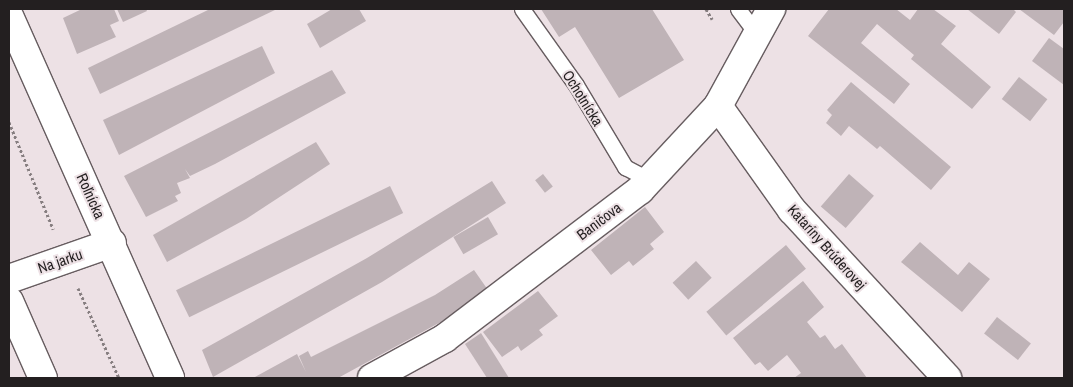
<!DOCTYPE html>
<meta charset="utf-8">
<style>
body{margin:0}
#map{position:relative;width:1073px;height:387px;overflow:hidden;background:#ede1e5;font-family:"Archivo Narrow",sans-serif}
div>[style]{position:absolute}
.building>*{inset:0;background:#bfb3b7;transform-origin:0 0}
.path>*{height:3px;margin-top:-1.5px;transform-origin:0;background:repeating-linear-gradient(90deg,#867e80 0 2.5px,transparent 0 5px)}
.roads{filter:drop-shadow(1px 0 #675d60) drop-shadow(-1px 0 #675d60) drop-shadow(0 1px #675d60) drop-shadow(0 -1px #675d60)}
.lane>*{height:15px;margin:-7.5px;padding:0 7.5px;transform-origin:7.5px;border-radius:7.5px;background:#fff}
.street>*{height:28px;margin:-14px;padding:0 14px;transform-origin:14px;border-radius:14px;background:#fff}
.secondary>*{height:28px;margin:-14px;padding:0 14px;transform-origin:14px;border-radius:14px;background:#fff}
span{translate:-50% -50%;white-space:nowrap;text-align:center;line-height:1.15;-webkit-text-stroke:4px #ede1e5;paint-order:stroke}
.street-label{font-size:15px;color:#231f20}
.frame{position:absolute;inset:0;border:10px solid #231f20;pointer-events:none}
</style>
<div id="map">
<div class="building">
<div style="clip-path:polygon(82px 9px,114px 9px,119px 21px,110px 25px,116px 37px,77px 54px,63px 18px)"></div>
<div style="clip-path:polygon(117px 9px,146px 9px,147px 11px,123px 22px)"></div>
<div style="clip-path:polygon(210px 9px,277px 9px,100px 94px,88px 68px)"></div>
<div style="clip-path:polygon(332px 9px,359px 9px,366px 21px,320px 48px,307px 24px)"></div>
<div style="clip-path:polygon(541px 9px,652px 9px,684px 60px,619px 98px,575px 27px,559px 37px)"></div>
<div style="clip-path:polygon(829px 9px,896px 9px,910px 20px,918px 9px,933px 9px,956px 26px,941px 44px,991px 87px,972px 109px,911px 59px,914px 55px,877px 24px,861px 43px,910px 84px,894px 104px,808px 36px)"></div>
<div style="clip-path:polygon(967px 9px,1013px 9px,1016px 12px,999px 34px)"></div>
<div style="clip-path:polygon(1019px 9px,1064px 9px,1064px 22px,1054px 35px)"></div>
<div style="clip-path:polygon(1049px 38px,1064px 49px,1064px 85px,1032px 61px)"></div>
<div style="clip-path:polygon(262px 46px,275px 73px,119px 155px,103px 120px)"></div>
<div style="clip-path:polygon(332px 70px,346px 93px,215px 164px,190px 176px,185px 169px,190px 178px,177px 183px,181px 193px,175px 196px,178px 201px,146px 217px,124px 176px)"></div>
<div style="left:1019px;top:77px;width:36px;height:28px;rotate:38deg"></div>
<div style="clip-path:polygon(851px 82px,951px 167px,931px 190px,880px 146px,877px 149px,849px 126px,841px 136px,826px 123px,832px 115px,827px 110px)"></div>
<div style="clip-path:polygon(316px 142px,330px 164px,246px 219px,167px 262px,153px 235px)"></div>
<div style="left:543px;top:174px;width:16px;height:10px;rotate:52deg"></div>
<div style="left:849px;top:174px;width:33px;height:43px;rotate:41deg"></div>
<div style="clip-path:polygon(492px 181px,506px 203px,382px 282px,213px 377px,202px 350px,367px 258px)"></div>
<div style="left:390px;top:186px;width:30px;height:238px;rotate:64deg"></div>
<div style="clip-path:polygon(645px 207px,664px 232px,650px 244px,654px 249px,633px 266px,629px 261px,611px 275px,591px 250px)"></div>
<div style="left:488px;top:217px;width:20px;height:40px;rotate:60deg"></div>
<div style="clip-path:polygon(920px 242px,958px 275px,969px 262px,990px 279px,962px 312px,901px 262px)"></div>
<div style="left:786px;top:245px;width:31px;height:104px;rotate:50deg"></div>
<div style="left:696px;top:261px;width:23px;height:32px;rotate:47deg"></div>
<div style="clip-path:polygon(474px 270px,488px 290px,448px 318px,338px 378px,253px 378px,297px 354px,306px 372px,299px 356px,308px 351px,311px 357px,435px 295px)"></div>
<div style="clip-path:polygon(803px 281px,824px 307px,807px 322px,820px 338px,825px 335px,835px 349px,842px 344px,867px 378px,794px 378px,801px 373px,787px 355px,768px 371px,760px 362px,755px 365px,733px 338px)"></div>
<div style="clip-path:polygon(538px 291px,558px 316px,539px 330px,543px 335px,521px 351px,518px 346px,502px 357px,483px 332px)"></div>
<div style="left:997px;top:317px;width:43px;height:21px;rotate:38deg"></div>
<div style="clip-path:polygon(481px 333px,509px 378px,487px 378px,465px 344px)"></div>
</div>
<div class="path">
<div style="left:706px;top:9px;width:12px;rotate:59deg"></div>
<div style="left:9px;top:122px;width:116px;rotate:67.6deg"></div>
<div style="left:78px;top:288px;width:99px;rotate:65.5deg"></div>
</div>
<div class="roads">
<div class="lane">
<div style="left:522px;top:9px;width:93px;rotate:54.6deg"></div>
<div style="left:576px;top:85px;width:96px;rotate:59.1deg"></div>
<div style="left:625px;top:167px;width:27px;rotate:28deg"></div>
<div style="left:738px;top:9px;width:31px;rotate:53deg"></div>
</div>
<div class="street">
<div style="left:718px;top:106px;width:128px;rotate:54.6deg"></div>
<div style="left:792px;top:210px;width:229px;rotate:47.3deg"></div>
<div style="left:9px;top:279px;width:109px;rotate:-19.3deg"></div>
<div style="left:9px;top:301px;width:84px;rotate:66.2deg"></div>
<div style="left:372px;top:378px;width:83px;rotate:-28.7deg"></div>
<div style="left:445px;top:338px;width:245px;rotate:-37.2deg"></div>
<div style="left:640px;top:190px;width:115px;rotate:-47.1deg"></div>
<div style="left:718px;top:106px;width:111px;rotate:-61.3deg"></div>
</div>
<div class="secondary">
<div style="left:9px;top:16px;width:396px;rotate:66deg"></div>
</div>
</div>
<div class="street-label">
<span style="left:583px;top:98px;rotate:58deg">Ochotnícka</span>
<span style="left:91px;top:196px;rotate:66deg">Roľnícka</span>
<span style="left:599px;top:221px;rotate:-37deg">Baničova</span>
<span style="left:827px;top:247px;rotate:48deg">Kataríny Brúderovej</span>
<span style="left:60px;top:261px;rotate:-19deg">Na jarku</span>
</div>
<div class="frame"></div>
</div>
